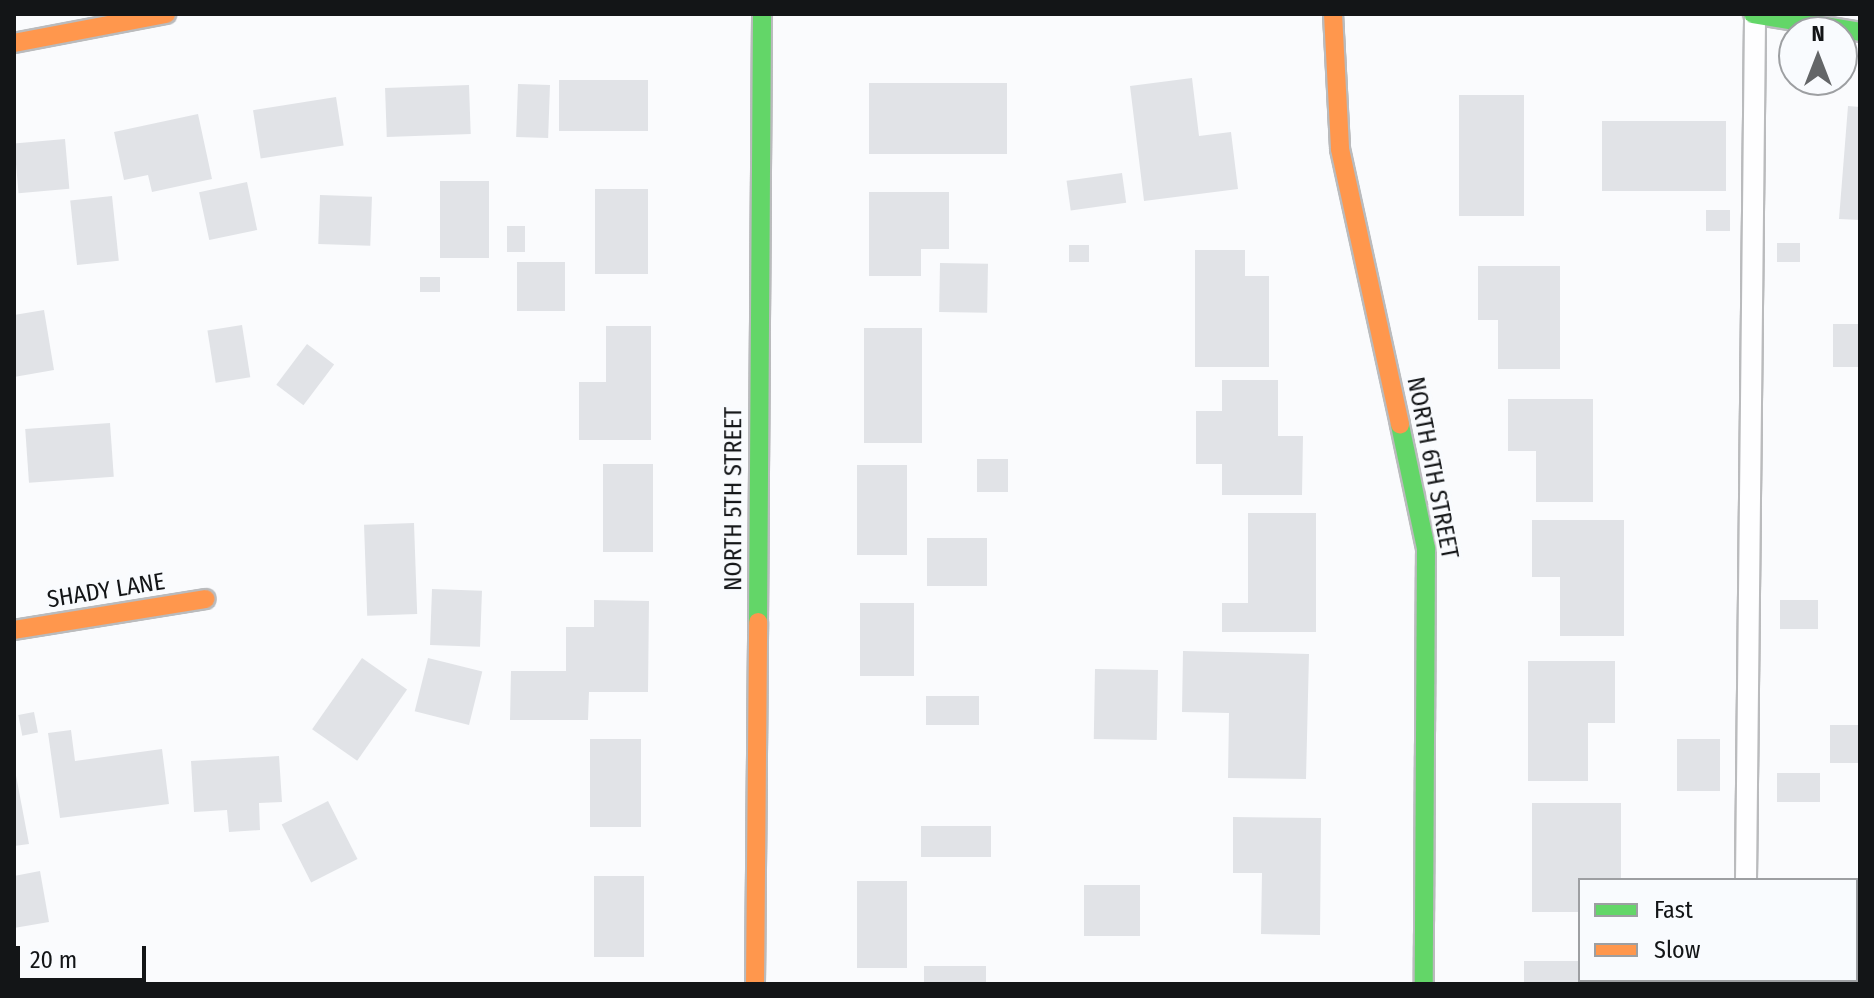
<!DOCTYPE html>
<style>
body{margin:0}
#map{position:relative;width:1874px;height:998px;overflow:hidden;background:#fafbfd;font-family:"Fira Sans Condensed",sans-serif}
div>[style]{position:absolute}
.building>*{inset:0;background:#e1e3e7;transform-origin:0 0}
.roads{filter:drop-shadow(2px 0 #babbbd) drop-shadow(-2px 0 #babbbd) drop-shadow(0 2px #babbbd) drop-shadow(0 -2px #babbbd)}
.lane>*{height:20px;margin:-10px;padding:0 10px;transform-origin:10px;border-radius:10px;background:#fefeff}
.fast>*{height:18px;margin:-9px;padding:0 9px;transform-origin:9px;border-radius:9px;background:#63d668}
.slow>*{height:18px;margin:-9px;padding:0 9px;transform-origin:9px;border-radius:9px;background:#ff974d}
span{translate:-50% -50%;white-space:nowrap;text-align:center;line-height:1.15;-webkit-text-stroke:7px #f9fbfe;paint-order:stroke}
.street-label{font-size:24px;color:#131517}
.frame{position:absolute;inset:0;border:16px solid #131517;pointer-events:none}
.legend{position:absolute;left:1578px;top:878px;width:280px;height:104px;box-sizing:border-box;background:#f9fbfe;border:2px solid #9d9fa2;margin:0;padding:10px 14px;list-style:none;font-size:24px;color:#131517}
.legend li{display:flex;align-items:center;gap:16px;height:40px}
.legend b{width:40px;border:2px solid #9d9fa2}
.north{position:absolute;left:1778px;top:16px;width:80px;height:80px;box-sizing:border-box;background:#f9fbfe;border:2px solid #9d9fa2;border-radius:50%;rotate:0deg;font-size:22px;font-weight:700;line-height:32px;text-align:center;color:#131517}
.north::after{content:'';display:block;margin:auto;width:28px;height:36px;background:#646668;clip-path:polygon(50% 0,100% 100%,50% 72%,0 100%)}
.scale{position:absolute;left:16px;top:946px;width:130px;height:36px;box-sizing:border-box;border:4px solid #131517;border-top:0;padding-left:10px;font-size:24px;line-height:28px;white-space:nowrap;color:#131517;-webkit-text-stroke:6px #f9fbfe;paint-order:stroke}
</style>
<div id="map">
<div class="building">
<div style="clip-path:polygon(1192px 78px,1199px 136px,1231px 132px,1238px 189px,1144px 201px,1130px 86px)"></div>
<div style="left:559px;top:80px;width:89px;height:51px"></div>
<div style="left:869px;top:83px;width:138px;height:71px"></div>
<div style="left:518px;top:84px;width:32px;height:53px;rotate:2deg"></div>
<div style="left:469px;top:85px;width:49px;height:84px;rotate:88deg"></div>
<div style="left:1459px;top:95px;width:65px;height:121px"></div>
<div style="left:336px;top:97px;width:49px;height:84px;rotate:81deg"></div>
<div style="clip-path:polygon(1848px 106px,1860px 107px,1860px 220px,1839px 219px)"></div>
<div style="clip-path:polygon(198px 114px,212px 179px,152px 192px,148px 175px,124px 180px,114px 132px)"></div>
<div style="left:1602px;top:121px;width:124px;height:70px"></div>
<div style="left:65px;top:139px;width:50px;height:51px;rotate:85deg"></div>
<div style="left:1122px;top:173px;width:30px;height:56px;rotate:82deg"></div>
<div style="left:440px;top:181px;width:49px;height:77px"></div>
<div style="left:247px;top:182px;width:49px;height:49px;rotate:78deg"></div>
<div style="left:595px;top:189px;width:53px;height:85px"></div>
<div style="clip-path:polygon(869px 192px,949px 192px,949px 249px,921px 249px,921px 276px,869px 276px)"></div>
<div style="left:320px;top:195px;width:52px;height:49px;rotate:2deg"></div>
<div style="left:112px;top:196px;width:65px;height:42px;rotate:84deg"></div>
<div style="left:1706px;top:210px;width:24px;height:21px"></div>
<div style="left:507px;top:226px;width:18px;height:26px"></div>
<div style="left:1777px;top:243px;width:23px;height:19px"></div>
<div style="left:1089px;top:245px;width:17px;height:20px;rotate:90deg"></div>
<div style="clip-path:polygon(1195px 250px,1245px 250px,1245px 276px,1269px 276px,1269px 367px,1195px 367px)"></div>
<div style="left:517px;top:262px;width:48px;height:49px"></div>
<div style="left:940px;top:263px;width:48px;height:49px;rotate:1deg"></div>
<div style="clip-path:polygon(1478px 266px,1560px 266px,1560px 369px,1498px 369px,1498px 320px,1478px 320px)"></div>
<div style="left:420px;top:277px;width:20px;height:15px"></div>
<div style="clip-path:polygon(44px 310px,54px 370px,14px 377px,14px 315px)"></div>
<div style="left:1833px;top:324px;width:27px;height:43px"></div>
<div style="left:242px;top:325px;width:53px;height:35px;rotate:81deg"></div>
<div style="clip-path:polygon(606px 326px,651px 326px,651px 440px,579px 440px,579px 382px,606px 382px)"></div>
<div style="left:864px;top:328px;width:58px;height:115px"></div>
<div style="left:307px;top:344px;width:34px;height:51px;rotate:37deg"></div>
<div style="clip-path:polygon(1222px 380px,1278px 380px,1278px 436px,1303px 436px,1302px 495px,1222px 495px,1222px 464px,1196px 464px,1196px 411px,1222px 411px)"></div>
<div style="clip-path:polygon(1508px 399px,1593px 399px,1593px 502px,1536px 502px,1536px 451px,1508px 451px)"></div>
<div style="left:110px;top:423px;width:54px;height:85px;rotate:86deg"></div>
<div style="left:977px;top:459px;width:31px;height:33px"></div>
<div style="left:603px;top:464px;width:50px;height:88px"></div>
<div style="left:857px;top:465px;width:50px;height:90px"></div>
<div style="clip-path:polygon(1248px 513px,1316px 513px,1316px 632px,1222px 632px,1222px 603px,1248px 603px)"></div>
<div style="clip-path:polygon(1532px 520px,1624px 520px,1624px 636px,1560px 636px,1560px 577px,1532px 577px)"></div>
<div style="left:414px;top:523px;width:91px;height:50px;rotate:88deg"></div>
<div style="left:927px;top:538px;width:60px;height:48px"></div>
<div style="left:432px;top:589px;width:50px;height:56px;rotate:2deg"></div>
<div style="clip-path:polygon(594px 600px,649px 601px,648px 692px,589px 692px,588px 720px,510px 720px,511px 671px,566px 671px,566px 627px,594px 627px)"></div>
<div style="left:1780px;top:600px;width:38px;height:29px"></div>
<div style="left:860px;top:603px;width:54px;height:73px"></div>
<div style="clip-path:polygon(1183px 651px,1309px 654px,1306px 779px,1228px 778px,1229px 713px,1182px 712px)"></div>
<div style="left:362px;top:658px;width:55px;height:87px;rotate:35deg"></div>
<div style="left:428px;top:658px;width:56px;height:55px;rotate:14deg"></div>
<div style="clip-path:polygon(1528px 661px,1615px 661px,1615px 723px,1588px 723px,1588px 781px,1528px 781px)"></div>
<div style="left:1095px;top:669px;width:63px;height:70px;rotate:1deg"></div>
<div style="left:926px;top:696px;width:53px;height:29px"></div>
<div style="left:34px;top:712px;width:21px;height:16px;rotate:79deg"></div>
<div style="left:1830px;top:725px;width:30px;height:38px"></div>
<div style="clip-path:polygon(71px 730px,75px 761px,162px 749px,169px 804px,60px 818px,48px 733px)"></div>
<div style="left:590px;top:739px;width:51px;height:88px"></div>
<div style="left:1677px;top:739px;width:43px;height:52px"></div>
<div style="clip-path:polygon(279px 756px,282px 802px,259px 803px,260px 830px,229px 832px,227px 810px,194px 812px,191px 761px)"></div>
<div style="clip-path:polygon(14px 765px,29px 844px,14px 846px)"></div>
<div style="left:1777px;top:773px;width:43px;height:29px"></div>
<div style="left:328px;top:801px;width:65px;height:52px;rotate:63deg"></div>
<div style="clip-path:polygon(1532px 803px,1621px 803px,1621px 880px,1580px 880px,1580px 912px,1532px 912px)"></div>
<div style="clip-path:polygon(1233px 817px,1321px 818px,1320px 935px,1261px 934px,1262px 873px,1233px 873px)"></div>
<div style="left:921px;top:826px;width:70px;height:31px"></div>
<div style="clip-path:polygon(40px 871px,49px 922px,14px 928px,14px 876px)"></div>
<div style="left:594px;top:876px;width:50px;height:81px"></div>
<div style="left:857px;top:881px;width:50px;height:87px"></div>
<div style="left:1140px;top:885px;width:51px;height:56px;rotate:90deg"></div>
<div style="left:1856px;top:899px;width:4px;height:71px;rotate:14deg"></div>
<div style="clip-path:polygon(1524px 961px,1580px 961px,1580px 980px,1593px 984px,1524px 984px)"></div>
<div style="left:924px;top:966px;width:62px;height:18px"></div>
</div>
<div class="roads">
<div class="lane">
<div style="left:1746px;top:880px;width:866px;rotate:-89.4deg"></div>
<div style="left:1745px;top:984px;width:4px;rotate:-90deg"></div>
</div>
<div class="fast">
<div style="left:1753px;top:14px;width:109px;rotate:9.5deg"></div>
<div style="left:1400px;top:425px;width:126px;rotate:78.1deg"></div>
<div style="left:1426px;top:548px;width:436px;rotate:90.3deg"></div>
<div style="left:758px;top:622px;width:608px;rotate:-89.62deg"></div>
</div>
<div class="slow">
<div style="left:1333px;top:14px;width:135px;rotate:87deg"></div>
<div style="left:1340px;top:149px;width:282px;rotate:77.7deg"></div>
<div style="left:14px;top:43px;width:155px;rotate:-10.8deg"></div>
<div style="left:14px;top:630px;width:194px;rotate:-9.2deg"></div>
<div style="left:755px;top:984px;width:362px;rotate:-89.5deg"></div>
</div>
</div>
<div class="street-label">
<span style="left:1432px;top:468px;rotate:79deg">NORTH 6TH STREET</span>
<span style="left:734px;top:499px;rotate:-90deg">NORTH 5TH STREET</span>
<span style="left:106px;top:591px;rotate:-9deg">SHADY LANE</span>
</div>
<div class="frame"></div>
<ul class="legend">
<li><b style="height:10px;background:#63d668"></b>Fast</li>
<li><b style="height:10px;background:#ff974d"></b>Slow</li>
</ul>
<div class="north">N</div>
<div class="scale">20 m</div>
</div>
